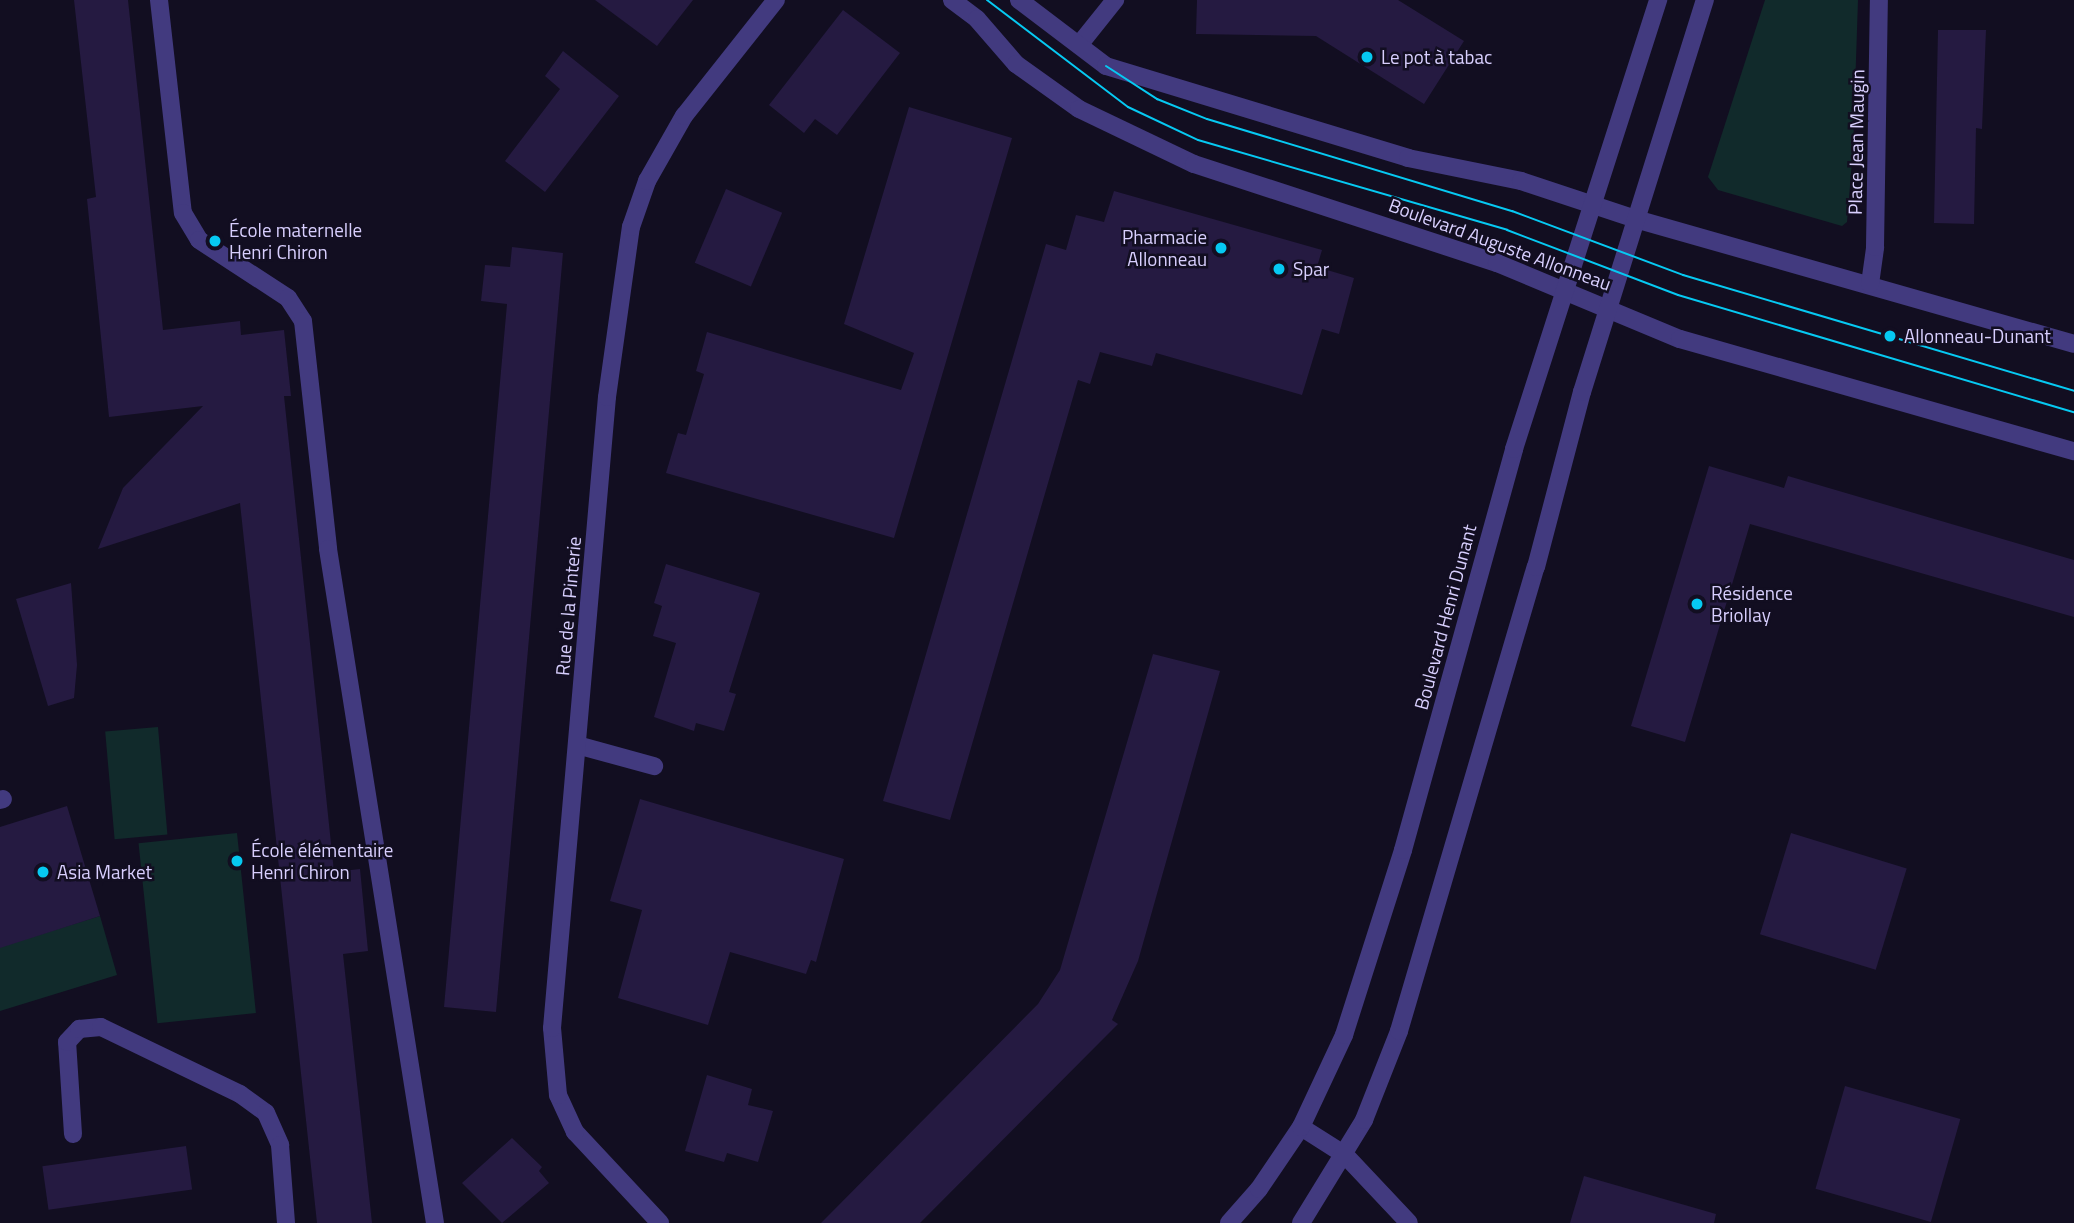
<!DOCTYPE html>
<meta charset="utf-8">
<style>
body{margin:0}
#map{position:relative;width:2074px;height:1223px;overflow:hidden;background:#120e21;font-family:"Titillium Web",sans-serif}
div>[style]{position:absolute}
.green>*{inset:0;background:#112a2b;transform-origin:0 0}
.building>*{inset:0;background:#251a41;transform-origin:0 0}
.service>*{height:18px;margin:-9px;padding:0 9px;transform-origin:9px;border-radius:9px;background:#423a7f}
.minor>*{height:18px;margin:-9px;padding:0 9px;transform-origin:9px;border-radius:9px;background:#423a7f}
.tertiary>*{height:18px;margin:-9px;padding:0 9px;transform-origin:9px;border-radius:9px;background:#423a7f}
.tram>*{height:2px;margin:-1px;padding:0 1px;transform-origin:1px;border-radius:1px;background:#06c9f2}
.dots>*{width:19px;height:19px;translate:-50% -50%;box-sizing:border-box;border:4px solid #120e21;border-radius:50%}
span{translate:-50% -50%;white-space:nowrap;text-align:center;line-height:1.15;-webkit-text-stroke:5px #120e21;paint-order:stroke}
.poi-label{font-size:19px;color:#d8cffe}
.left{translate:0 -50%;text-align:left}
.right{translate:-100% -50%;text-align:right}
.street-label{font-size:19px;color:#d8cffe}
</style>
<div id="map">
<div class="green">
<div style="clip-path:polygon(1765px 0,1858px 0,1853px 149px,1847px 222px,1842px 226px,1718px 190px,1708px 177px)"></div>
<div style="left:158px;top:727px;width:108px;height:53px;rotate:85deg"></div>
<div style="left:237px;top:833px;width:181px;height:99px;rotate:84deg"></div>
<div style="clip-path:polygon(100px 916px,117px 975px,0 1011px,0 947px)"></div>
</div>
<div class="building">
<div style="clip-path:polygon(74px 0,128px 0,163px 330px,240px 321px,241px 335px,284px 330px,291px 396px,284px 396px,334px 872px,360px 869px,368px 951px,343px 954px,372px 1223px,317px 1223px,240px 503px,98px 549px,123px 488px,203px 406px,109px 417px,87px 199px,96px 197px)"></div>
<div style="clip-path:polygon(595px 0,693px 0,657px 46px)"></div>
<div style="clip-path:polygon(1197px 0,1398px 0,1464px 41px,1424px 104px,1316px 36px,1196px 34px)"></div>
<div style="clip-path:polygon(843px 10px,900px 53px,837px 135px,815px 119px,804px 133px,769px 105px)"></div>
<div style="clip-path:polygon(1938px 30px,1986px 30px,1982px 129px,1976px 128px,1974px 224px,1934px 223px)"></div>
<div style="clip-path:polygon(563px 51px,619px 96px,545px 192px,505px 161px,560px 89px,545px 76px)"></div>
<div style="clip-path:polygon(909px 107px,1012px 138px,894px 538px,666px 473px,678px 433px,686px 435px,704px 374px,696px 371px,707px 332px,901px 390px,914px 353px,844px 324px)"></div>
<div style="left:726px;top:189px;width:61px;height:80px;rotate:23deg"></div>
<div style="clip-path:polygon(1114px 191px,1322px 250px,1317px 267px,1354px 278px,1339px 334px,1322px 329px,1302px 395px,1156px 353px,1152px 366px,1100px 352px,1090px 384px,1078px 380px,950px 820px,883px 801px,1046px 244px,1066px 250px,1076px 215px,1104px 222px)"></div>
<div style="clip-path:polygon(512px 247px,563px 253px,496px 1012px,444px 1007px,507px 304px,481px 301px,485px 265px,510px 267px)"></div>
<div style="clip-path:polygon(1709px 466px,1784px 488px,1788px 476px,2074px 560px,2074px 617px,1750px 524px,1685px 742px,1631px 726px)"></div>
<div style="clip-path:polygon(666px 564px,760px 593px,729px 692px,736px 694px,724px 731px,696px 723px,694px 731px,654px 717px,676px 643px,653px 636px,662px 606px,654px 603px)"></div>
<div style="clip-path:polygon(71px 583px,77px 665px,74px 698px,48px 706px,16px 599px)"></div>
<div style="clip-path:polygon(1153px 654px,1220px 671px,1138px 961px,1112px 1020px,1118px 1024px,920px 1223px,821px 1223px,1038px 1004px,1060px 970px)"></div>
<div style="clip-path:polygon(640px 799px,844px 859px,816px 962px,811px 960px,806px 974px,730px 952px,708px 1025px,618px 998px,642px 910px,610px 901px)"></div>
<div style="clip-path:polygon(67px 806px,100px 916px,0 948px,0 827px)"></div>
<div style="left:1791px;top:833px;width:121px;height:106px;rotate:17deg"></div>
<div style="clip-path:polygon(707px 1075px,752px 1089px,748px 1105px,773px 1111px,758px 1162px,727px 1153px,724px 1162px,685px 1151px)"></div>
<div style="left:1845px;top:1086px;width:120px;height:107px;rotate:16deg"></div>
<div style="clip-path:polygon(512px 1138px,542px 1167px,539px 1171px,549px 1183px,502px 1223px,462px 1183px)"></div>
<div style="left:186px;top:1146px;width:44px;height:145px;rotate:82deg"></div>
<div style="clip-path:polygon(1584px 1176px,1716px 1214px,1714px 1223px,1570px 1223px)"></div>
</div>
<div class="service">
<div style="left:159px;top:0;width:214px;rotate:83.6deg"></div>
<div style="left:183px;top:213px;width:31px;rotate:59deg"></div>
<div style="left:199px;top:240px;width:106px;rotate:33.1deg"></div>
<div style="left:288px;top:298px;width:27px;rotate:57deg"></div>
<div style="left:303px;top:321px;width:229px;rotate:83.7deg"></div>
<div style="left:328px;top:549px;width:682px;rotate:80.98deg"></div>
<div style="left:1079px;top:45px;width:58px;rotate:-51.3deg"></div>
<div style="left:577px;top:745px;width:80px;rotate:15.3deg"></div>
<div style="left:0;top:800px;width:3px;rotate:-18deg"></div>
<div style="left:73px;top:1134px;width:92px;rotate:-93.7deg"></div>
<div style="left:67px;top:1042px;width:18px;rotate:-47deg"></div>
<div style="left:79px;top:1029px;width:22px;rotate:-5deg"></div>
<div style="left:101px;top:1027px;width:154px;rotate:25.7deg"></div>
<div style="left:240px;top:1094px;width:32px;rotate:36deg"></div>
<div style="left:266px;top:1113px;width:35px;rotate:66deg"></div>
<div style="left:280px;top:1145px;width:78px;rotate:85.6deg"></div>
</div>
<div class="minor">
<div style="left:952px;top:0;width:31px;rotate:37deg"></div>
<div style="left:977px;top:19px;width:60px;rotate:49.1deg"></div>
<div style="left:1016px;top:64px;width:77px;rotate:35.5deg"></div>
<div style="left:1079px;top:109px;width:127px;rotate:25.6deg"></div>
<div style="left:1194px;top:164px;width:319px;rotate:18.1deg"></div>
<div style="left:1497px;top:263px;width:198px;rotate:22.6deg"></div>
<div style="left:1680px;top:339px;width:410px;rotate:15.9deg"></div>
<div style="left:1019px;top:0;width:109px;rotate:37.2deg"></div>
<div style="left:1106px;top:66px;width:316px;rotate:16.9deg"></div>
<div style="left:1408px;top:158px;width:115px;rotate:11.5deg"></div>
<div style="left:1521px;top:181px;width:124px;rotate:18.3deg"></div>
<div style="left:1639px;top:220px;width:452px;rotate:15.9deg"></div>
<div style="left:1870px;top:284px;width:37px;rotate:-82deg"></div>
<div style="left:1875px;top:247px;width:247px;rotate:-89.1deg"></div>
<div style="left:1301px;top:1127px;width:52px;rotate:32.5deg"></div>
<div style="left:1345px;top:1155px;width:93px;rotate:46.7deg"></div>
<div style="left:660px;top:1223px;width:125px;rotate:-133deg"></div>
<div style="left:575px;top:1132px;width:41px;rotate:-114.7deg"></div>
<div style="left:558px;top:1095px;width:67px;rotate:-95.1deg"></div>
<div style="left:552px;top:1028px;width:633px;rotate:-85.02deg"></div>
<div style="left:607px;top:397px;width:172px;rotate:-82deg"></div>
<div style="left:631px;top:227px;width:49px;rotate:-70.8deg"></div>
<div style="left:647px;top:181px;width:75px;rotate:-60.4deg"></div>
<div style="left:684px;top:116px;width:148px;rotate:-51.6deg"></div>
</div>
<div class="tertiary">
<div style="left:1229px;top:1223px;width:45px;rotate:-48.6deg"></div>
<div style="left:1259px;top:1189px;width:75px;rotate:-55.9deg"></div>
<div style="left:1301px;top:1127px;width:102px;rotate:-64.9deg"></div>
<div style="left:1344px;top:1035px;width:194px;rotate:-72.3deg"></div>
<div style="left:1403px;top:850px;width:416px;rotate:-74.5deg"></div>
<div style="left:1514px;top:449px;width:472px;rotate:-72.2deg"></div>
<div style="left:1301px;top:1223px;width:121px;rotate:-58.5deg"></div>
<div style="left:1364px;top:1120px;width:96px;rotate:-68.5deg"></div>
<div style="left:1399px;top:1031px;width:484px;rotate:-73.6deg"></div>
<div style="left:1536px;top:567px;width:181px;rotate:-75.3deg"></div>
<div style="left:1582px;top:392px;width:411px;rotate:-72.6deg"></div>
</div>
<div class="tram">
<div style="left:987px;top:0;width:177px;rotate:37.2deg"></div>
<div style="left:1128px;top:107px;width:77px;rotate:25.2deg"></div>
<div style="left:1198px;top:140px;width:322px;rotate:16.2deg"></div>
<div style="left:1507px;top:230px;width:183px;rotate:20.8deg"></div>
<div style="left:1678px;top:295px;width:413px;rotate:16.5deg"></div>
<div style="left:1106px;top:66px;width:61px;rotate:32.9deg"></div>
<div style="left:1157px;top:99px;width:54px;rotate:21.8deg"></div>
<div style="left:1207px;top:119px;width:319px;rotate:16.8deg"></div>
<div style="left:1512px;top:211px;width:183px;rotate:20.5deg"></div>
<div style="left:1683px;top:275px;width:408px;rotate:16.5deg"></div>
</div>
<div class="dots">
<div style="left:1367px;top:57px;background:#06c9f2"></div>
<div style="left:215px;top:241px;background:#06c9f2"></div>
<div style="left:1221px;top:248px;background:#06c9f2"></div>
<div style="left:1279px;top:269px;background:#06c9f2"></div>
<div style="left:1890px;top:336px;background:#06c9f2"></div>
<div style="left:1697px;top:604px;background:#06c9f2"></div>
<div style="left:237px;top:861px;background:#06c9f2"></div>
<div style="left:43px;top:872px;background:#06c9f2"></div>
</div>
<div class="poi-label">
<span class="left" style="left:1381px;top:57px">Le pot à tabac</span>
<span class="left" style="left:229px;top:241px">École maternelle<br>Henri Chiron</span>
<span class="right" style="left:1207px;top:248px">Pharmacie<br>Allonneau</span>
<span class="left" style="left:1293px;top:269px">Spar</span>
<span class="left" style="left:1904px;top:336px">Allonneau-Dunant</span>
<span class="left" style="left:1711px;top:604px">Résidence<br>Briollay</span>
<span class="left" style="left:251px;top:861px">École élémentaire<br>Henri Chiron</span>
<span class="left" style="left:57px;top:872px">Asia Market</span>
</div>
<div class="street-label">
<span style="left:1856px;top:142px;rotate:-89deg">Place Jean Maugin</span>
<span style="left:1500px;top:244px;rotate:20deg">Boulevard Auguste Allonneau</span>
<span style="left:568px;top:606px;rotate:-85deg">Rue de la Pinterie</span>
<span style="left:1445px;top:617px;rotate:-75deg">Boulevard Henri Dunant</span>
</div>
</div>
